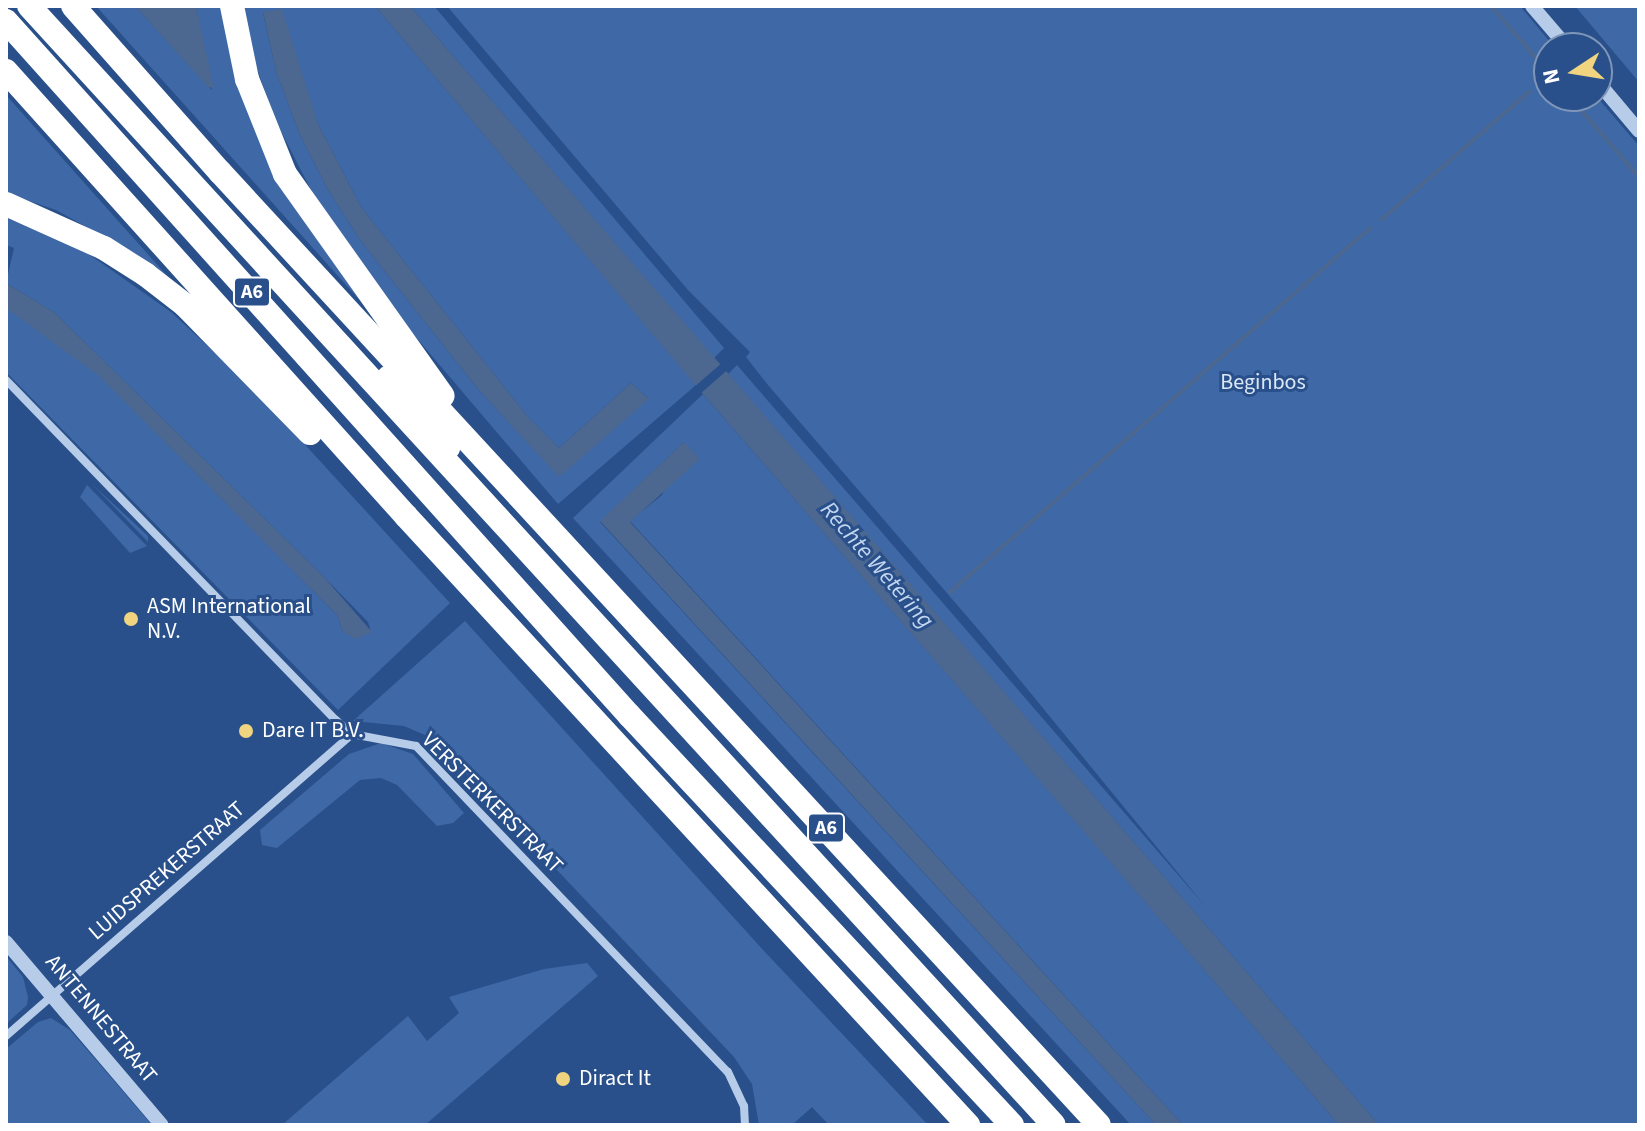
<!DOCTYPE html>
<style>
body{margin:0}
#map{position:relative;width:1645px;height:1131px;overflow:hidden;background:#29508a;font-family:"Source Sans 3",sans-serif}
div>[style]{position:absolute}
.green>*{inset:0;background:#3e69a6}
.water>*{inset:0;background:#4c6790}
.pier>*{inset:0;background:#29508a;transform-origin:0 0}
.stream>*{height:4px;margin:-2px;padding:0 2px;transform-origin:2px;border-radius:2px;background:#4c6790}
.minor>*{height:8px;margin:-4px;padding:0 4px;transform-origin:4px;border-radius:4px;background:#b7cce9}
.tertiary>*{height:14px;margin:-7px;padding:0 7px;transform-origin:7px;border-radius:7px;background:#b7cce9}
.motorway>*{height:24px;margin:-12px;padding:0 12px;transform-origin:12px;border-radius:12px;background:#fff}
.dots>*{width:22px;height:22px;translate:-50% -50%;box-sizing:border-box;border:4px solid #29508a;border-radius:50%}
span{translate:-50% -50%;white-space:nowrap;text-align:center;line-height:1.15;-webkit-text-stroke:6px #29508a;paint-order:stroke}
.shield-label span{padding:2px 6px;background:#29508a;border:2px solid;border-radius:6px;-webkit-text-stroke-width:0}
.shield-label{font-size:20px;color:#fff;font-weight:700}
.park-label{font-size:22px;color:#dbe7f7}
.poi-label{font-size:22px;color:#fff}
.left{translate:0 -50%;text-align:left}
.street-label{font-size:22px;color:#fff}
.water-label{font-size:24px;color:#c3d6f0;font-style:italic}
.frame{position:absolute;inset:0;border:8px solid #fff;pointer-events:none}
.north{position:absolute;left:1533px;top:32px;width:80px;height:80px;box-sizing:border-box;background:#29508a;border:2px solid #7f96b9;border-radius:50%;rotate:258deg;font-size:22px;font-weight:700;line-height:32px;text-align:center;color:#fff}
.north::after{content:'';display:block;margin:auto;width:28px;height:36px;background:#f0d47f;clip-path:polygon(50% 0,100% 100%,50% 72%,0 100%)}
</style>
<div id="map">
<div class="green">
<div style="clip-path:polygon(96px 6px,135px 6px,212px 90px,196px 6px,226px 6px,256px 117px,390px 334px)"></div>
<div style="clip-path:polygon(evenodd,243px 6px,375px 6px,696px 385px,558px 504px,380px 295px,320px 207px,276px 122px,252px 55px,243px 6px,263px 13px,300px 73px,318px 124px,361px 207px,528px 417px,559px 448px,631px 383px,648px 398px,559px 476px,477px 388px,361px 241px,328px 190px,299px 133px,276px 71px,263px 13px)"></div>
<div style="clip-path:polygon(410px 6px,434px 6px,724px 348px,714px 358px)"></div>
<div style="clip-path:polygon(447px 6px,1520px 6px,1555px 48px,1549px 48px,1549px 96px,1596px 96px,1639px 146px,1639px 1125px,1379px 1125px,728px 374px,737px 365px,1205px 906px,983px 635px,768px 385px,746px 357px,750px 352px,688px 290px)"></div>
<div style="clip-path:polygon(1575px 6px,1639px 6px,1639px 82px)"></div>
<div style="clip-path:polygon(6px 95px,202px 315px,99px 234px,56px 210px,6px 193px)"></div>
<div style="clip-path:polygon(6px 218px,80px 248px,171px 312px,254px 389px,450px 603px,338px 710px,6px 372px,8px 306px,99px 375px,337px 615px,343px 632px,371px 632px,368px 622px,325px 578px,55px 313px,6px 283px,14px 248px,6px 245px)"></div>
<div style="clip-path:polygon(703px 394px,1056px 799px,1339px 1125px,1183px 1125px,630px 521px,662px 495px,684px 442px,600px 522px,1156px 1125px,1131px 1125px,573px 518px)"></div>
<div style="clip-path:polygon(92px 484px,148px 536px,148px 542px)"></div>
<div style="clip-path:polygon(87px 485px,147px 546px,130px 553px,80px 497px)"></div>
<div style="clip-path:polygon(465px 621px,765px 952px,928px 1125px,829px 1125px,812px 1107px,792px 1125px,759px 1125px,752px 1084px,734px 1057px,432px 738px,404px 726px,353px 721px)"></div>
<div style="clip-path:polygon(381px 743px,413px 754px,464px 813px,453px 823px,437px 826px,397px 785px,381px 778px,360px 780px,277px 848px,262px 845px,260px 830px,349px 754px)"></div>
<div style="clip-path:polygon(6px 956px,23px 977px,28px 997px,27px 1005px,6px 1024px)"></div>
<div style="clip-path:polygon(587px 963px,598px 976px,425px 1125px,282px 1125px,408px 1016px,427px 1041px,459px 1013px,449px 997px,544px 969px)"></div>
<div style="clip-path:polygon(51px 1018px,70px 1030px,152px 1125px,6px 1125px,6px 1049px,38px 1022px)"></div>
</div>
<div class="water">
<div style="clip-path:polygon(135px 6px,196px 6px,214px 88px,208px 87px)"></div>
<div style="clip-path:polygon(375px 6px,410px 6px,1379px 1125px,1339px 1125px,703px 394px)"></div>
<div style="clip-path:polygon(282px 9px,318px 124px,361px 207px,528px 417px,559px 448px,631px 383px,649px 399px,559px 477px,477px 388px,361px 241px,328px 190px,299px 133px,276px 71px,263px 12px)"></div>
<div style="clip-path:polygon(6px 283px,55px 313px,325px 578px,372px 632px,356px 639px,343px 632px,337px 615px,99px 376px,6px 308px)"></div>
<div style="clip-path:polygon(684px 442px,700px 459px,630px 522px,1183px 1125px,1156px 1125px,600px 521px)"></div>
</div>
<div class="pier">
<div style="left:723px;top:362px;width:9px;height:40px;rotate:49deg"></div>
</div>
<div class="stream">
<div style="left:1491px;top:6px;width:89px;rotate:49.1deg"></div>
<div style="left:1569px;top:96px;width:107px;rotate:49.2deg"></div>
<div style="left:1381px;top:220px;width:196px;rotate:-40.9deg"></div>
<div style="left:950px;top:592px;width:556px;rotate:-40.91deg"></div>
</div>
<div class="minor">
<div style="left:6px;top:380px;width:474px;rotate:45.9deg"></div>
<div style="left:336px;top:720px;width:21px;rotate:41deg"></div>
<div style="left:352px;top:734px;width:65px;rotate:10.6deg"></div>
<div style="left:416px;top:746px;width:451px;rotate:46.3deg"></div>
<div style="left:728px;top:1072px;width:38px;rotate:65deg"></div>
<div style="left:744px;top:1106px;width:19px;rotate:87deg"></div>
<div style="left:6px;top:1036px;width:459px;rotate:-41.1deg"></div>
</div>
<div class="tertiary">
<div style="left:1532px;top:6px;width:55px;rotate:49.4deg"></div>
<div style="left:1597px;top:81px;width:65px;rotate:50deg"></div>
<div style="left:6px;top:942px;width:240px;rotate:49.6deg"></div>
</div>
<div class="motorway">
<div style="left:29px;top:6px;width:1517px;rotate:47.51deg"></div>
<div style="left:73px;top:6px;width:222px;rotate:48.5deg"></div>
<div style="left:220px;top:172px;width:1296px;rotate:47.31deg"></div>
<div style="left:232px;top:6px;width:75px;rotate:78.4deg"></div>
<div style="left:247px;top:79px;width:102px;rotate:68.2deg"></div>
<div style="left:285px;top:174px;width:272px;rotate:54.6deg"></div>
<div style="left:6px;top:21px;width:933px;rotate:48.09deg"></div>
<div style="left:629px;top:715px;width:561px;rotate:46.95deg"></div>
<div style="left:6px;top:71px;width:598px;rotate:48.05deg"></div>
<div style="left:406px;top:516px;width:829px;rotate:47.3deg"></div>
<div style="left:6px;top:204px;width:107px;rotate:24.2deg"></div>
<div style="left:104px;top:248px;width:49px;rotate:32.4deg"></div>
<div style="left:145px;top:274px;width:51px;rotate:37.8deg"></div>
<div style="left:185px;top:305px;width:179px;rotate:45.7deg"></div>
<div style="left:389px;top:377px;width:92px;rotate:49.9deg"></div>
</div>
<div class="dots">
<div style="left:131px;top:619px;background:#f0d47f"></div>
<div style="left:246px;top:731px;background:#f0d47f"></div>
<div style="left:563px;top:1079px;background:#f0d47f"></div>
</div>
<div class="shield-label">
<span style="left:252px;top:292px">A6</span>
<span style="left:826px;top:828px">A6</span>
</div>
<div class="park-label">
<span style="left:1263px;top:383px">Beginbos</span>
</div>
<div class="poi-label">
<span class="left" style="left:147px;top:619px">ASM International<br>N.V.</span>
<span class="left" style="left:262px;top:731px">Dare IT B.V.</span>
<span class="left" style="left:579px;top:1079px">Diract It</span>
</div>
<div class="street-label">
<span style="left:492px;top:803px;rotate:45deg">VERSTERKERSTRAAT</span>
<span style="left:167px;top:871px;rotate:-41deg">LUIDSPREKERSTRAAT</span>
<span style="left:101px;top:1019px;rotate:50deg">ANTENNESTRAAT</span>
</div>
<div class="water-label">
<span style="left:877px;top:565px;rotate:49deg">Rechte Wetering</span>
</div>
<div class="frame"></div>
<div class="north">N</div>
</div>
